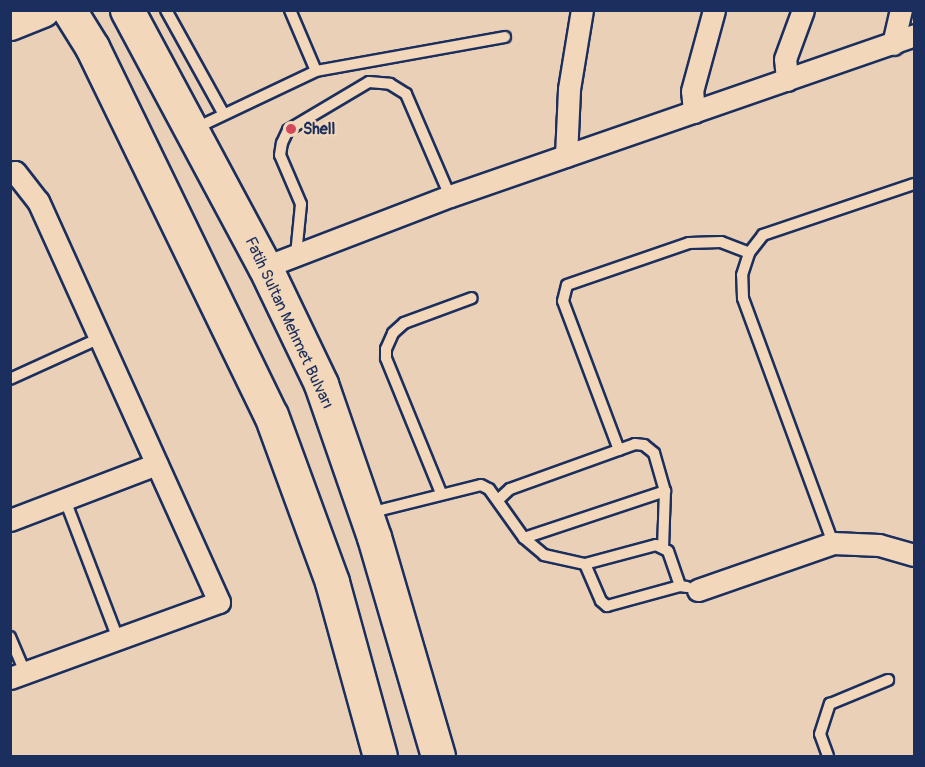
<!DOCTYPE html>
<meta charset="utf-8">
<style>
body{margin:0}
#map{position:relative;width:925px;height:767px;overflow:hidden;background:#ead0b6;font-family:Pangolin,sans-serif}
div>[style]{position:absolute}
.roads{filter:drop-shadow(2px 0 #1b2f5e) drop-shadow(-2px 0 #1b2f5e) drop-shadow(0 2px #1b2f5e) drop-shadow(0 -2px #1b2f5e)}
.service>*{height:10px;margin:-5px;padding:0 5px;transform-origin:5px;border-radius:5px;background:#f3d7ba}
.minor>*{height:21px;margin:-10.5px;padding:0 10.5px;transform-origin:10.5px;border-radius:10.5px;background:#f3d7ba}
.trunk>*{height:33px;margin:-16.5px;padding:0 16.5px;transform-origin:16.5px;border-radius:16.5px;background:#f3d7ba}
.dots>*{width:16px;height:16px;translate:-50% -50%;box-sizing:border-box;border:3px solid #f3d7ba;border-radius:50%}
span{translate:-50% -50%;white-space:nowrap;text-align:center;line-height:1.15;-webkit-text-stroke:4.5px #f3d7ba;paint-order:stroke}
.poi-label{font-size:16px;color:#1b2f5e;font-weight:700}
.left{translate:0 -50%;text-align:left}
.street-label{font-size:16px;color:#1b2f5e}
.frame{position:absolute;inset:0;border:12px solid #1b2f5e;pointer-events:none}
</style>
<div id="map">
<div class="roads">
<div class="service">
<div style="left:166px;top:10px;width:118px;rotate:61deg"></div>
<div style="left:290px;top:10px;width:66px;rotate:66.9deg"></div>
<div style="left:196px;top:128px;width:133px;rotate:-25.4deg"></div>
<div style="left:316px;top:71px;width:192px;rotate:-10.2deg"></div>
<div style="left:296px;top:255px;width:51px;rotate:-84.4deg"></div>
<div style="left:301px;top:204px;width:53px;rotate:-113.2deg"></div>
<div style="left:280px;top:155px;width:12px;rotate:-81deg"></div>
<div style="left:282px;top:143px;width:14px;rotate:-65deg"></div>
<div style="left:288px;top:130px;width:94px;rotate:-30.7deg"></div>
<div style="left:369px;top:82px;width:21px;rotate:5deg"></div>
<div style="left:390px;top:84px;width:19px;rotate:32deg"></div>
<div style="left:406px;top:94px;width:111px;rotate:66.7deg"></div>
<div style="left:10px;top:379px;width:99px;rotate:-24.5deg"></div>
<div style="left:619px;top:450px;width:159px;rotate:-110.6deg"></div>
<div style="left:563px;top:301px;width:16px;rotate:-76deg"></div>
<div style="left:567px;top:285px;width:129px;rotate:-19deg"></div>
<div style="left:689px;top:243px;width:32px;rotate:-2deg"></div>
<div style="left:721px;top:242px;width:30px;rotate:21deg"></div>
<div style="left:441px;top:493px;width:146px;rotate:-112.2deg"></div>
<div style="left:386px;top:358px;width:9px;rotate:-90deg"></div>
<div style="left:386px;top:349px;width:17px;rotate:-66deg"></div>
<div style="left:393px;top:333px;width:15px;rotate:-42deg"></div>
<div style="left:404px;top:323px;width:72px;rotate:-20.2deg"></div>
<div style="left:65px;top:500px;width:149px;rotate:69.1deg"></div>
<div style="left:498px;top:500px;width:16px;rotate:-43deg"></div>
<div style="left:510px;top:489px;width:133px;rotate:-19.8deg"></div>
<div style="left:635px;top:444px;width:9px;rotate:6deg"></div>
<div style="left:644px;top:445px;width:13px;rotate:39deg"></div>
<div style="left:654px;top:453px;width:40px;rotate:74deg"></div>
<div style="left:665px;top:491px;width:56px;rotate:92deg"></div>
<div style="left:369px;top:513px;width:115px;rotate:-14deg"></div>
<div style="left:481px;top:485px;width:9px;rotate:27deg"></div>
<div style="left:489px;top:489px;width:60px;rotate:54.5deg"></div>
<div style="left:524px;top:538px;width:26px;rotate:40deg"></div>
<div style="left:544px;top:555px;width:42px;rotate:12.4deg"></div>
<div style="left:585px;top:564px;width:73px;rotate:-15deg"></div>
<div style="left:656px;top:545px;width:13px;rotate:27deg"></div>
<div style="left:668px;top:551px;width:37px;rotate:71deg"></div>
<div style="left:524px;top:538px;width:149px;rotate:-18.4deg"></div>
<div style="left:833px;top:543px;width:261px;rotate:-110.2deg"></div>
<div style="left:743px;top:298px;width:23px;rotate:-92deg"></div>
<div style="left:742px;top:275px;width:23px;rotate:-72deg"></div>
<div style="left:749px;top:253px;width:23px;rotate:-52deg"></div>
<div style="left:763px;top:235px;width:159px;rotate:-18.7deg"></div>
<div style="left:585px;top:564px;width:40px;rotate:66.6deg"></div>
<div style="left:601px;top:601px;width:8px;rotate:40deg"></div>
<div style="left:607px;top:606px;width:76px;rotate:-15.3deg"></div>
<div style="left:680px;top:586px;width:7px;rotate:8deg"></div>
<div style="left:10px;top:637px;width:39px;rotate:67deg"></div>
<div style="left:828px;top:756px;width:23px;rotate:-110deg"></div>
<div style="left:820px;top:734px;width:32px;rotate:-72deg"></div>
<div style="left:830px;top:704px;width:63px;rotate:-22.5deg"></div>
</div>
<div class="minor">
<div style="left:893px;top:44px;width:35px;rotate:-77deg"></div>
<div style="left:787px;top:80px;width:21px;rotate:-95deg"></div>
<div style="left:785px;top:59px;width:52px;rotate:-69.8deg"></div>
<div style="left:694px;top:112px;width:21px;rotate:-95deg"></div>
<div style="left:692px;top:91px;width:84px;rotate:-74.8deg"></div>
<div style="left:566px;top:156px;width:67px;rotate:-87.4deg"></div>
<div style="left:569px;top:89px;width:80px;rotate:-80.7deg"></div>
<div style="left:10px;top:174px;width:5px;rotate:-22deg"></div>
<div style="left:15px;top:172px;width:37px;rotate:52deg"></div>
<div style="left:38px;top:201px;width:440px;rotate:65.7deg"></div>
<div style="left:219px;top:602px;width:222px;rotate:160deg"></div>
<div style="left:265px;top:267px;width:198px;rotate:-21deg"></div>
<div style="left:450px;top:196px;width:491px;rotate:-19.1deg"></div>
<div style="left:10px;top:520px;width:157px;rotate:-20.9deg"></div>
<div style="left:698px;top:590px;width:143px;rotate:-19.2deg"></div>
<div style="left:833px;top:543px;width:46px;rotate:2.5deg"></div>
<div style="left:879px;top:545px;width:36px;rotate:16deg"></div>
</div>
<div class="trunk">
<div style="left:69px;top:10px;width:44px;rotate:58.1deg"></div>
<div style="left:92px;top:47px;width:409px;rotate:64.1deg"></div>
<div style="left:271px;top:415px;width:178px;rotate:69.9deg"></div>
<div style="left:332px;top:582px;width:180px;rotate:74.6deg"></div>
<div style="left:127px;top:10px;width:292px;rotate:61.8deg"></div>
<div style="left:265px;top:267px;width:130px;rotate:64.4deg"></div>
<div style="left:321px;top:384px;width:162px;rotate:70.9deg"></div>
<div style="left:374px;top:537px;width:228px;rotate:73.7deg"></div>
<div style="left:10px;top:23px;width:35px;rotate:-22deg"></div>
</div>
</div>
<div class="dots">
<div style="left:291px;top:129px;background:#d1495b"></div>
</div>
<div class="poi-label">
<span class="left" style="left:303px;top:129px">Shell</span>
</div>
<div class="street-label">
<span style="left:289px;top:323px;rotate:65deg">Fatih Sultan Mehmet Bulvarı</span>
</div>
<div class="frame"></div>
</div>
